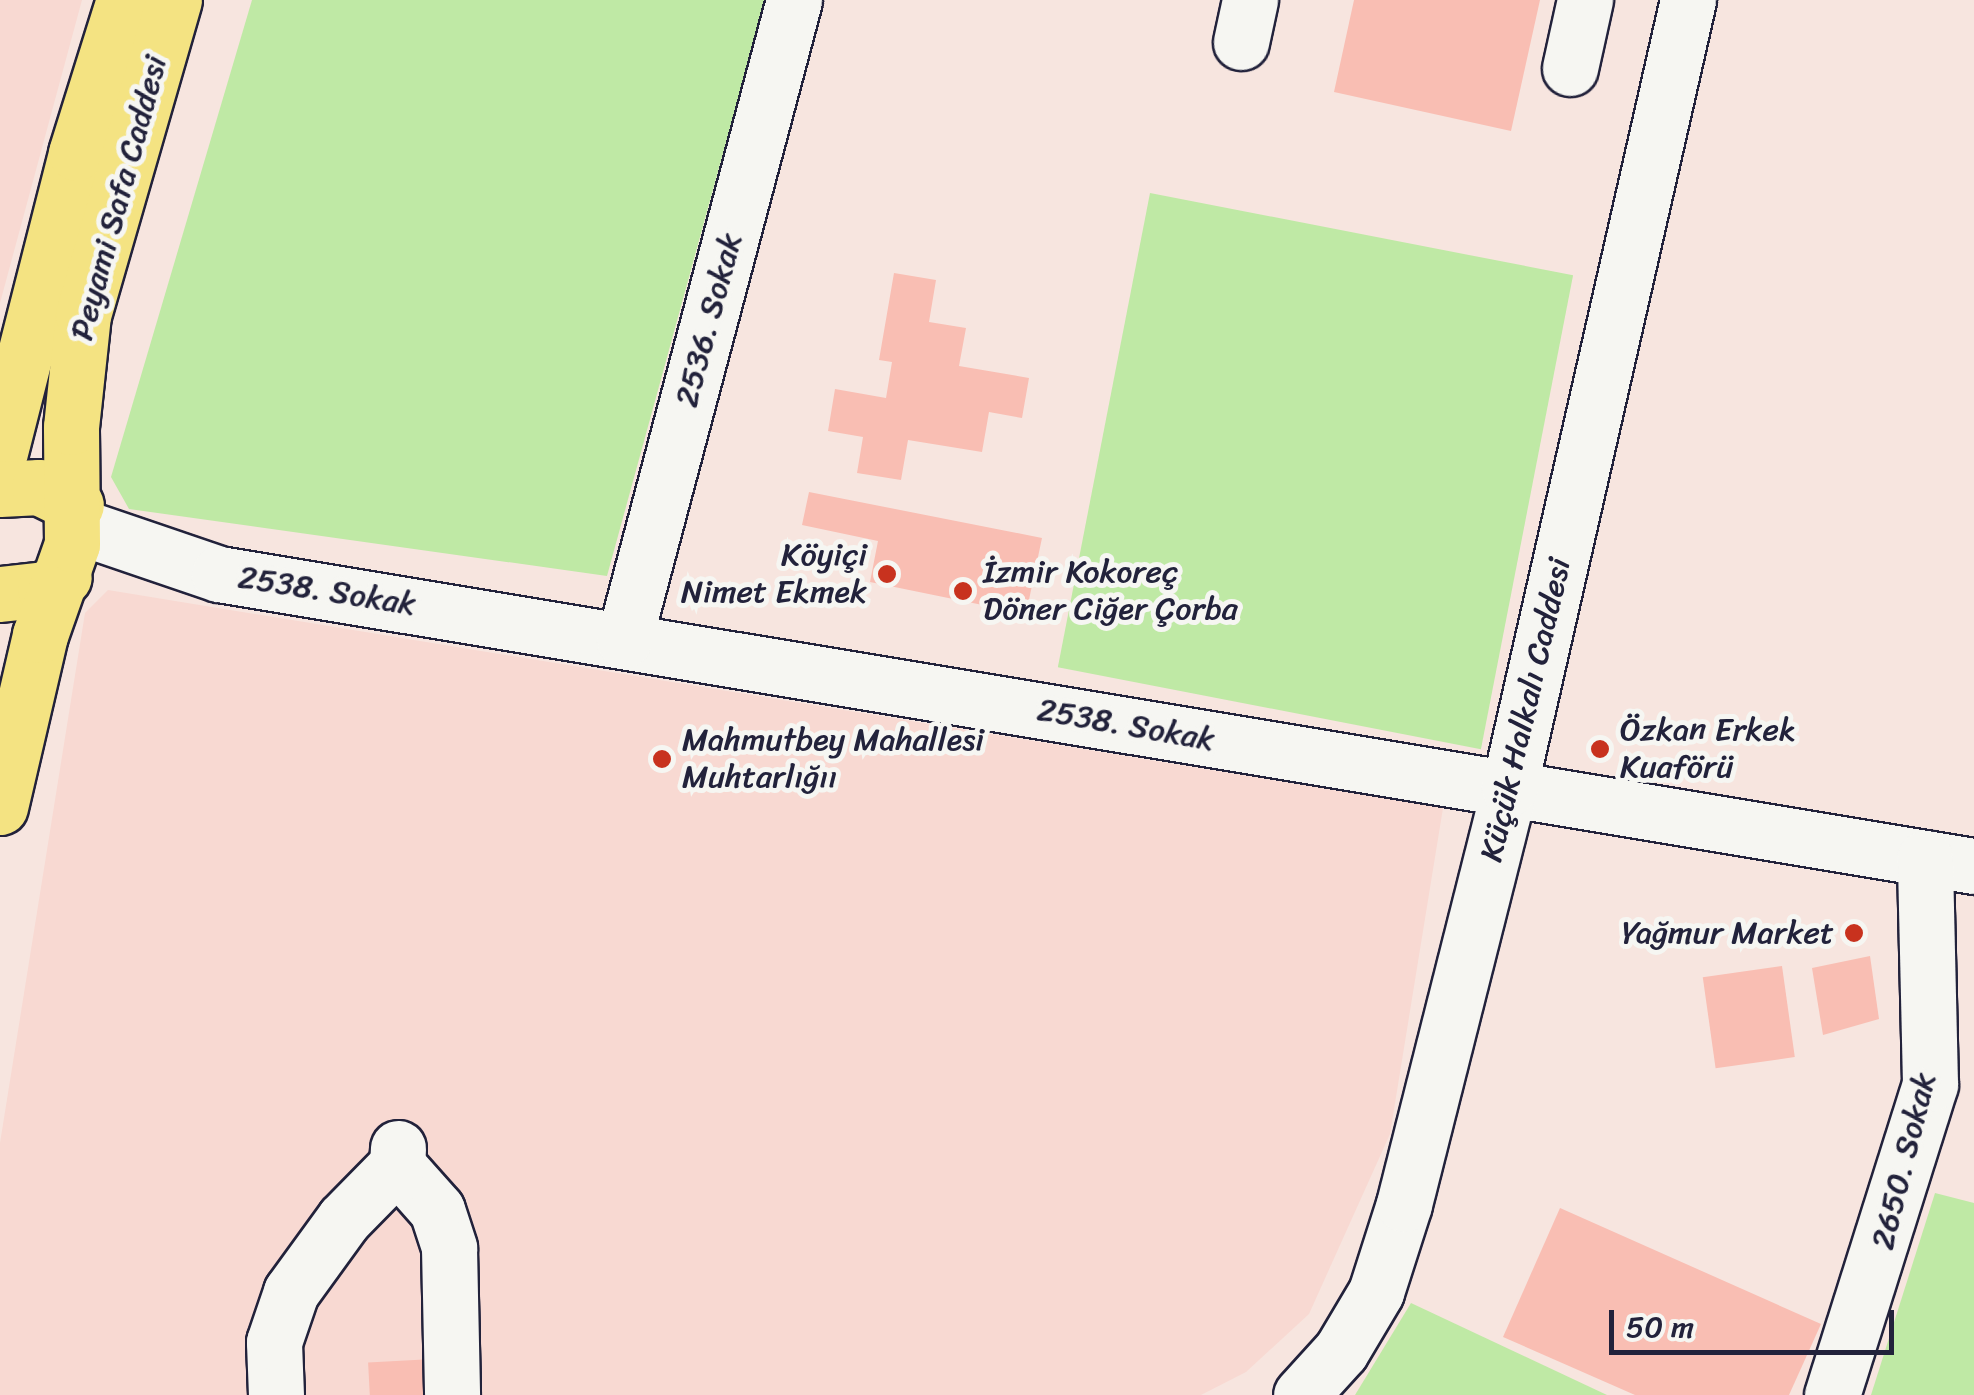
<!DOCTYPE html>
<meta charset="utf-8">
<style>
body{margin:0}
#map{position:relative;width:1974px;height:1395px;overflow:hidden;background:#f7e5df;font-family:Sriracha,sans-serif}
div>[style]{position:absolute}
.built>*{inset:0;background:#f8d9d2}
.green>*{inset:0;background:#bfe9a5;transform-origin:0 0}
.building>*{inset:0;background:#f9beb3;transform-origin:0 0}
.roads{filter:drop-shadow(2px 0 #22223b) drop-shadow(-2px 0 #22223b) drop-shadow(0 2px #22223b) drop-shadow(0 -2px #22223b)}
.minor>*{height:55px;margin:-27.5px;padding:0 27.5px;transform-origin:27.5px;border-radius:27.5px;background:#f6f6f2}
.major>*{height:55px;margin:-27.5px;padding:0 27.5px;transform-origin:27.5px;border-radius:27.5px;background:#f4e382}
.dots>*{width:28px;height:28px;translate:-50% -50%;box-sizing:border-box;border:5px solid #f6f6f2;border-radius:50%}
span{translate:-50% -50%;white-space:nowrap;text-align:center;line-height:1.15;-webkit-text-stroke:10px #f6f6f2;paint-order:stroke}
.street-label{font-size:32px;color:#22223b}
.poi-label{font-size:32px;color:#22223b}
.right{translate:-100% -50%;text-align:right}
.left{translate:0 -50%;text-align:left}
.scale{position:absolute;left:1609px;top:1310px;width:285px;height:45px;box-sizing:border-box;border:5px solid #22223b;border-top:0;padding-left:12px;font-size:30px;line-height:35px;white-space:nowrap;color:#22223b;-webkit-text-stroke:8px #f6f6f2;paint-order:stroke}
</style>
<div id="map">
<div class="built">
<div style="clip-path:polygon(0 0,82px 0,0 303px)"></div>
<div style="clip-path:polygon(108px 590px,1443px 808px,1390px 1134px,1309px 1314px,1246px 1372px,1201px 1395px,0 1395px,0 1143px,85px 613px)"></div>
</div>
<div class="green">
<div style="clip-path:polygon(252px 0,765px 0,607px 576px,129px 509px,111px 477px)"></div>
<div style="left:1150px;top:193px;width:431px;height:483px;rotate:11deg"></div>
<div style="clip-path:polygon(1935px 1193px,1974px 1203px,1974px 1395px,1871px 1395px)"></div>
<div style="clip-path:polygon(1411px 1303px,1607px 1395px,1355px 1395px)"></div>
</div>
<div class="building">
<div style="clip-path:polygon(1354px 0,1540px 0,1511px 131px,1334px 92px)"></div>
<div style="clip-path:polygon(894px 273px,936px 280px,929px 322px,966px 328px,959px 366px,1029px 378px,1022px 418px,989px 412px,982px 452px,908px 440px,901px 480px,857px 473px,863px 437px,828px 431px,835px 389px,886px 398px,892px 362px,879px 360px)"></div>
<div style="clip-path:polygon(809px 492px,1042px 538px,1026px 614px,870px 582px,878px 541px,802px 525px)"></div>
<div style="clip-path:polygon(1870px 956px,1879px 1019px,1823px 1035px,1812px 968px)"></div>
<div style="left:1782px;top:966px;width:92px;height:80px;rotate:82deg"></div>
<div style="clip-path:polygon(1560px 1208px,1821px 1324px,1789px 1395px,1635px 1395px,1503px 1337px)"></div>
<div style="left:433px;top:1359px;width:36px;height:65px;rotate:87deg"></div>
</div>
<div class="roads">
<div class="minor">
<div style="left:1241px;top:42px;width:43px;rotate:-77.9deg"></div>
<div style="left:1570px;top:68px;width:70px;rotate:-77.6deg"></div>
<div style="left:75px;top:525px;width:152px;rotate:18.8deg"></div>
<div style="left:219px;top:574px;width:1779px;rotate:9.45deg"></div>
<div style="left:624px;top:640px;width:662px;rotate:-75.12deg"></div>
<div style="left:398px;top:1148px;width:17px;rotate:93deg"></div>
<div style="left:397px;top:1165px;width:60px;rotate:48.4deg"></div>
<div style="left:437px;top:1210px;width:40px;rotate:72deg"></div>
<div style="left:449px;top:1248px;width:147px;rotate:88.8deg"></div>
<div style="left:276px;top:1395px;width:53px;rotate:-92.2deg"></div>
<div style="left:274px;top:1342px;width:53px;rotate:-71.2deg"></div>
<div style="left:291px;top:1292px;width:90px;rotate:-54deg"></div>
<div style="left:344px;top:1219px;width:76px;rotate:-45.5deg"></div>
<div style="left:1301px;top:1395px;width:59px;rotate:-47.7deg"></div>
<div style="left:1341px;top:1351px;width:69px;rotate:-59.3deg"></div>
<div style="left:1376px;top:1292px;width:92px;rotate:-72.3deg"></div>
<div style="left:1404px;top:1204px;width:429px;rotate:-75.8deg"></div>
<div style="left:1509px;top:788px;width:808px;rotate:-77.2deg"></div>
<div style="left:1832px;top:1395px;width:326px;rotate:-72.5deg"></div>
<div style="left:1930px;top:1084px;width:226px;rotate:-91.3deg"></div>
</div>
<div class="major">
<div style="left:0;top:452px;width:309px;rotate:-75.7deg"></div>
<div style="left:76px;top:153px;width:160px;rotate:-72.6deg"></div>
<div style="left:0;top:489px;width:39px;rotate:-3deg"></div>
<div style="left:39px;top:487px;width:41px;rotate:25.9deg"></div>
<div style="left:0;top:594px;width:45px;rotate:-6.3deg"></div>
<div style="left:45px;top:589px;width:22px;rotate:-32deg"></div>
<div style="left:0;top:807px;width:177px;rotate:-76.9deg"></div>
<div style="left:40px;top:635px;width:96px;rotate:-70.6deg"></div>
<div style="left:72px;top:544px;width:117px;rotate:-90.5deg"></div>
<div style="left:71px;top:427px;width:113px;rotate:-83.9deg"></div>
<div style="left:83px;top:315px;width:328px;rotate:-73.9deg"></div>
</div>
</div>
<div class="dots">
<div style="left:887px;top:574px;background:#c8321e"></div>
<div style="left:963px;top:591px;background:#c8321e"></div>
<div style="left:1600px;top:749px;background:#c8321e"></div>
<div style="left:662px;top:759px;background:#c8321e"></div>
<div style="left:1854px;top:933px;background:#c8321e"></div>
</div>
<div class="street-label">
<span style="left:119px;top:198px;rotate:-75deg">Peyami Safa Caddesi</span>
<span style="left:709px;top:320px;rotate:-75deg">2536. Sokak</span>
<span style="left:327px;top:591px;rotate:9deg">2538. Sokak</span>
<span style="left:1526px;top:710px;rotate:-77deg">Küçük Halkalı Caddesi</span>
<span style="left:1126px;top:725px;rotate:10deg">2538. Sokak</span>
<span style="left:1904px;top:1161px;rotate:-76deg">2650. Sokak</span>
</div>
<div class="poi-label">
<span class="right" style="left:867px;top:574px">Köyiçi<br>Nimet Ekmek</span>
<span class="left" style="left:983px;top:591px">İzmir Kokoreç<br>Döner Ciğer Çorba</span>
<span class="left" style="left:1620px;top:749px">Özkan Erkek<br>Kuaförü</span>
<span class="left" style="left:682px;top:759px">Mahmutbey Mahallesi<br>Muhtarlığıı</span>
<span class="right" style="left:1834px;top:933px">Yağmur Market</span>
</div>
<div class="scale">50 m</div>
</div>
